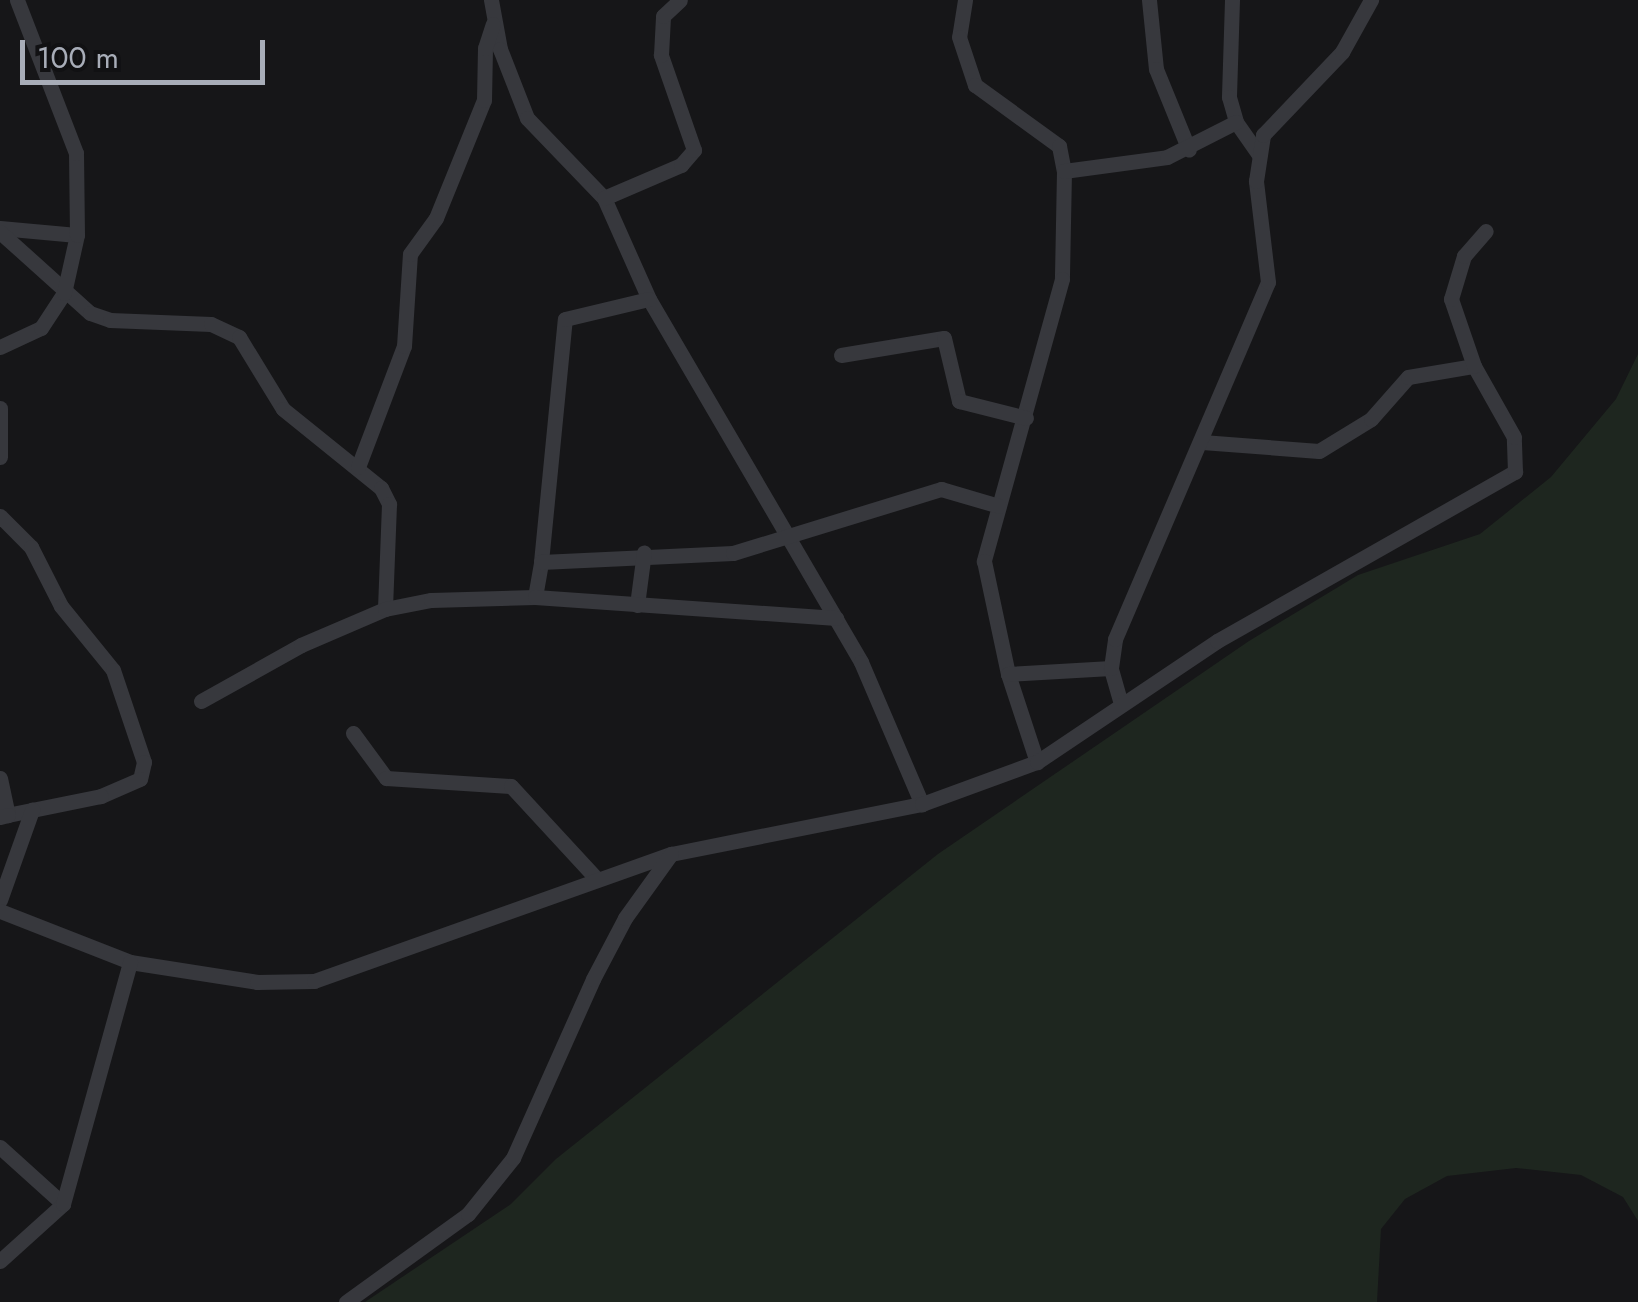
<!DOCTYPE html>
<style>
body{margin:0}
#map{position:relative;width:1638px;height:1302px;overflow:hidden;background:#161618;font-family:Jost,sans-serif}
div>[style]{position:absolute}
.green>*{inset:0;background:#1e261f}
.minor>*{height:15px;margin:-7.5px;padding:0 7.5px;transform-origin:7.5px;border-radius:7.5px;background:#37383d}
span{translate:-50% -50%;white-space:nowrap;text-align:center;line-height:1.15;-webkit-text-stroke:8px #111113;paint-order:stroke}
.scale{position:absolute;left:20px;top:40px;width:245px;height:45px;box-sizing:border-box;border:5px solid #a8adb8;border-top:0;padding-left:12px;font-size:30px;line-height:35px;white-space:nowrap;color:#a8adb8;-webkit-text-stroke:8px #111113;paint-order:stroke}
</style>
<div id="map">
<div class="green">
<div style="clip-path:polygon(1638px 354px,1638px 1221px,1623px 1197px,1581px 1175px,1516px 1168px,1447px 1176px,1405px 1199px,1381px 1229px,1377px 1302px,365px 1302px,511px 1204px,556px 1159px,938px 854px,1249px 641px,1358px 575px,1480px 534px,1551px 477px,1616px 399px)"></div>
</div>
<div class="minor">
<div style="left:491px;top:0;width:50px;rotate:79.6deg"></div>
<div style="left:500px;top:49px;width:74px;rotate:68.6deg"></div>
<div style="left:527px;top:118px;width:111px;rotate:46.1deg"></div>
<div style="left:604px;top:198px;width:111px;rotate:66deg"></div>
<div style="left:649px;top:299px;width:420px;rotate:59.7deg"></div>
<div style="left:861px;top:662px;width:155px;rotate:66.8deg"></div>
<div style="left:965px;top:0;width:37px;rotate:99deg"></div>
<div style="left:959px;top:37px;width:51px;rotate:71.6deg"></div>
<div style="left:975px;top:85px;width:104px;rotate:36deg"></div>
<div style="left:1059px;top:146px;width:25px;rotate:79deg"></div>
<div style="left:1064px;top:171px;width:108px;rotate:91.1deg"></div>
<div style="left:1062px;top:279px;width:293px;rotate:105.5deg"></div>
<div style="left:984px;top:561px;width:116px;rotate:78deg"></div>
<div style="left:1008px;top:674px;width:93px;rotate:71.8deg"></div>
<div style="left:1149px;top:0;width:69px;rotate:84.2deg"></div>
<div style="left:1156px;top:69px;width:87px;rotate:67.8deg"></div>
<div style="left:1232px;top:0;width:97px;rotate:91.8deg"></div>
<div style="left:1229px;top:97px;width:26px;rotate:74deg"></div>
<div style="left:1236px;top:122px;width:39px;rotate:55deg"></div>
<div style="left:1064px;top:171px;width:104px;rotate:-7.7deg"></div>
<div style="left:1167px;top:157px;width:77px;rotate:-26.9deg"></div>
<div style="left:604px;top:198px;width:84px;rotate:-23.2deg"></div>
<div style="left:681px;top:165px;width:20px;rotate:-49deg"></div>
<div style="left:694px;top:150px;width:101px;rotate:-109.2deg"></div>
<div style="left:661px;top:55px;width:39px;rotate:-87deg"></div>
<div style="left:663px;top:16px;width:23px;rotate:-43deg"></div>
<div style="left:0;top:228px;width:77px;rotate:5.2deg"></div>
<div style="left:0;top:232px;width:121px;rotate:42deg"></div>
<div style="left:90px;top:313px;width:21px;rotate:19deg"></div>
<div style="left:110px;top:320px;width:101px;rotate:2.3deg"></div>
<div style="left:211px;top:324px;width:31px;rotate:25deg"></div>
<div style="left:239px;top:337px;width:84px;rotate:58.6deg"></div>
<div style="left:283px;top:409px;width:126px;rotate:38.9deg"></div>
<div style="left:381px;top:488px;width:18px;rotate:63deg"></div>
<div style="left:389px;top:504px;width:105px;rotate:92.2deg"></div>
<div style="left:0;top:347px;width:45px;rotate:-24.9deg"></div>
<div style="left:41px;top:328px;width:42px;rotate:-56.7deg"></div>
<div style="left:64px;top:293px;width:59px;rotate:-77.4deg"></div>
<div style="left:77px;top:235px;width:82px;rotate:-90.7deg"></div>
<div style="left:76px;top:153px;width:164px;rotate:-111.1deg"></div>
<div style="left:841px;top:355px;width:104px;rotate:-9.4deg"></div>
<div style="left:944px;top:338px;width:65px;rotate:76.6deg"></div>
<div style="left:959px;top:401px;width:69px;rotate:14.2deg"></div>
<div style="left:0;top:408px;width:49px;rotate:90deg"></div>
<div style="left:1202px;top:442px;width:117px;rotate:4.4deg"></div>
<div style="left:1319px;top:451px;width:61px;rotate:-31.6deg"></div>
<div style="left:1371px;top:419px;width:56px;rotate:-48.6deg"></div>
<div style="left:1408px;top:377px;width:67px;rotate:-9.5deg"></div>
<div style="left:358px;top:467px;width:129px;rotate:-69.2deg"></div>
<div style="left:404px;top:346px;width:92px;rotate:-86.3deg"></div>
<div style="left:410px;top:254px;width:44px;rotate:-54.2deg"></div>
<div style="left:436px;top:218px;width:127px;rotate:-67.9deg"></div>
<div style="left:484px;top:100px;width:52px;rotate:-88.9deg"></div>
<div style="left:485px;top:48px;width:25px;rotate:-72deg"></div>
<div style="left:0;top:516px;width:44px;rotate:45deg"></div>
<div style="left:31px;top:547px;width:66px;rotate:63deg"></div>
<div style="left:61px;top:606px;width:82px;rotate:50.9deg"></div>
<div style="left:113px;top:670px;width:97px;rotate:71.4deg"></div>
<div style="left:144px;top:762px;width:17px;rotate:103deg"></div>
<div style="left:140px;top:779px;width:43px;rotate:156.4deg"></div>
<div style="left:101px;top:796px;width:95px;rotate:168.5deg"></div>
<div style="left:541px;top:562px;width:244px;rotate:-84.4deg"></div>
<div style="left:565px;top:319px;width:86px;rotate:-13.4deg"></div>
<div style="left:535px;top:597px;width:36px;rotate:-80deg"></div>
<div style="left:541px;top:562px;width:192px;rotate:-2.7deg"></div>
<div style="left:733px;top:553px;width:218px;rotate:-17.1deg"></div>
<div style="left:941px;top:489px;width:60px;rotate:16.3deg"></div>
<div style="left:637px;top:605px;width:53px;rotate:-82.5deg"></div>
<div style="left:1008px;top:674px;width:103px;rotate:-3.3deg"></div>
<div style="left:201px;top:701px;width:115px;rotate:-29.2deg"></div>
<div style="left:301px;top:645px;width:91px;rotate:-23.2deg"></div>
<div style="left:385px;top:609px;width:47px;rotate:-11.1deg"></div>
<div style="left:431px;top:600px;width:104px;rotate:-1.7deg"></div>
<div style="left:535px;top:597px;width:302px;rotate:4deg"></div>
<div style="left:1121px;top:704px;width:37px;rotate:-106deg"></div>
<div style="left:1111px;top:668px;width:29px;rotate:-82deg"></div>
<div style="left:1115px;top:639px;width:388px;rotate:-66.8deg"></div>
<div style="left:1268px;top:282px;width:102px;rotate:-96.8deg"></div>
<div style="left:1256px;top:181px;width:47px;rotate:-81.3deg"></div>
<div style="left:1263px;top:135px;width:115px;rotate:-46.4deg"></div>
<div style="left:1342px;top:52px;width:60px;rotate:-60.9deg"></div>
<div style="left:353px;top:733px;width:56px;rotate:53.7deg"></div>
<div style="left:386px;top:778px;width:125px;rotate:3.7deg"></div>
<div style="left:511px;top:786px;width:125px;rotate:47.3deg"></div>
<div style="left:0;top:778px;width:38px;rotate:78deg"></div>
<div style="left:8px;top:815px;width:8px;rotate:166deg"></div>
<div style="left:0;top:900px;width:96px;rotate:-70.4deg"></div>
<div style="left:0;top:911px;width:140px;rotate:21.4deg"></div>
<div style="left:130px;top:962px;width:129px;rotate:8.9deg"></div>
<div style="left:257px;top:982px;width:57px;rotate:-1deg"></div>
<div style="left:314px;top:981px;width:379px;rotate:-19.6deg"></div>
<div style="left:671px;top:854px;width:256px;rotate:-11.3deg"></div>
<div style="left:922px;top:804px;width:122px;rotate:-20.1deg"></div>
<div style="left:1037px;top:762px;width:217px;rotate:-33.9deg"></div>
<div style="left:1217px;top:641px;width:343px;rotate:-29.6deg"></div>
<div style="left:1515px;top:472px;width:35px;rotate:-92deg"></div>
<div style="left:1514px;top:437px;width:81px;rotate:-119.4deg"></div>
<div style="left:1474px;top:366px;width:71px;rotate:-108.9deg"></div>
<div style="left:1451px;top:299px;width:45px;rotate:-73.2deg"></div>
<div style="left:1464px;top:256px;width:33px;rotate:-49deg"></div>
<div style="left:0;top:1147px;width:85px;rotate:42.1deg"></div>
<div style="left:0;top:1261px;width:85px;rotate:-42.1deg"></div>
<div style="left:63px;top:1204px;width:251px;rotate:-74.5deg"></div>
<div style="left:346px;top:1302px;width:150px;rotate:-35.8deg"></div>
<div style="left:468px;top:1214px;width:72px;rotate:-51.2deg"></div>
<div style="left:513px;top:1158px;width:196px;rotate:-65.9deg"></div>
<div style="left:593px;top:979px;width:69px;rotate:-62.3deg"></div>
<div style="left:625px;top:918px;width:79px;rotate:-54.3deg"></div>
</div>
<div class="scale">100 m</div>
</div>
